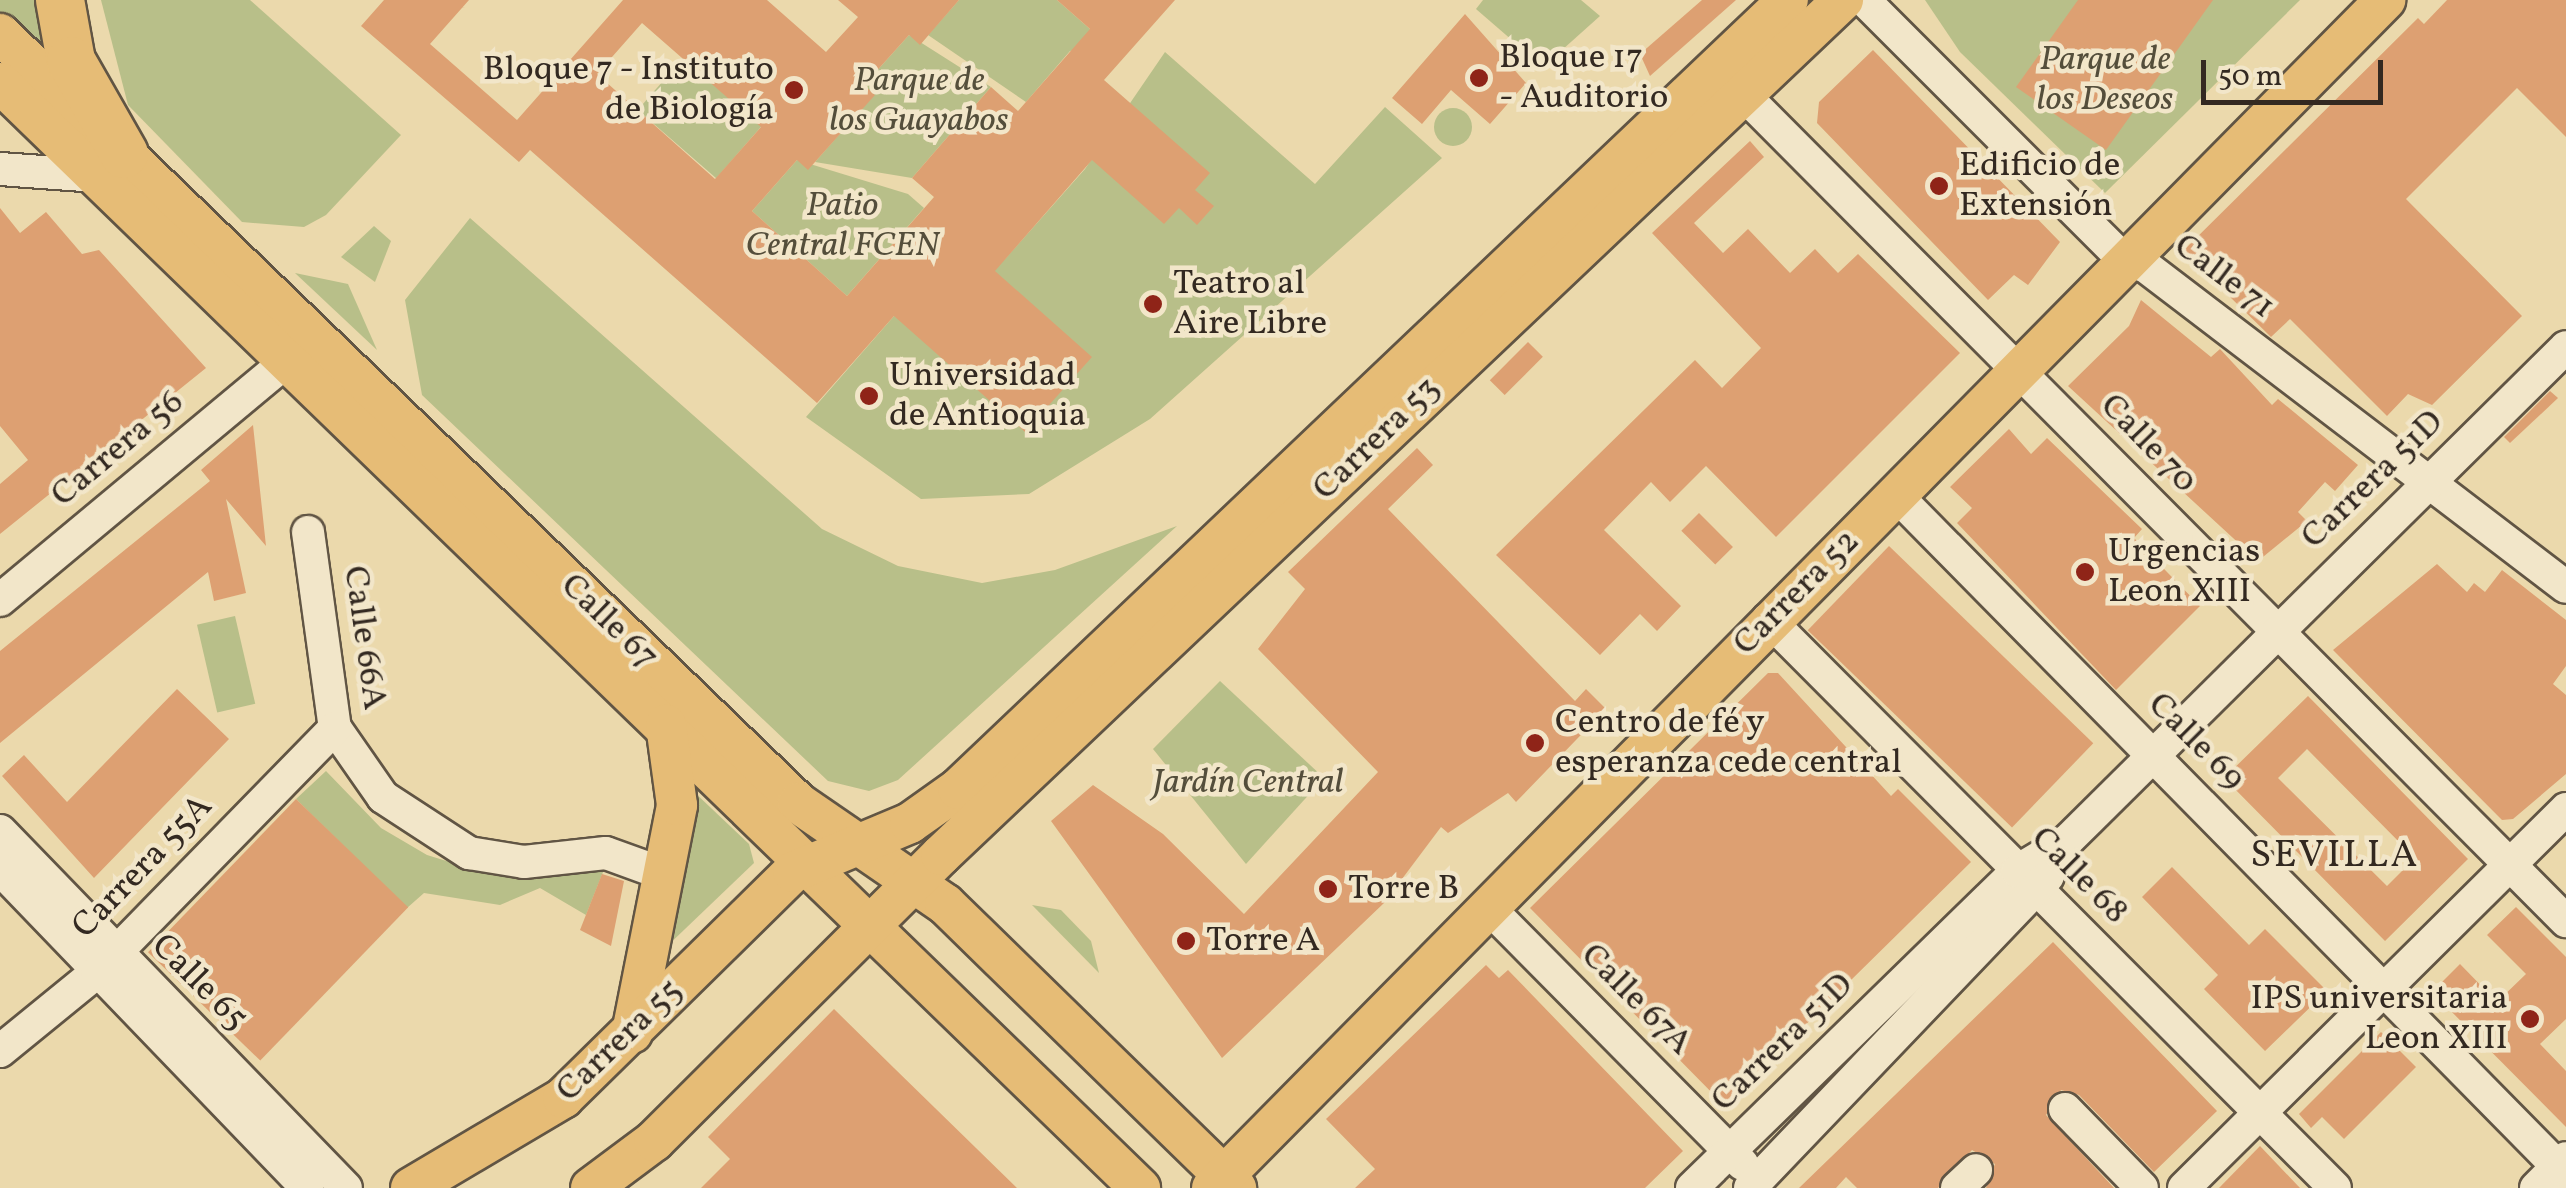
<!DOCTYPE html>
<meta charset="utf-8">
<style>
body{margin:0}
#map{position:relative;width:2566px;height:1188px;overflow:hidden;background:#ebd9ac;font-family:Vollkorn,serif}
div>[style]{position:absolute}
.green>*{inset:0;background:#b8bf89;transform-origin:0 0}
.round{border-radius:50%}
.building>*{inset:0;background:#dda072;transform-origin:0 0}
.roads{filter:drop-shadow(2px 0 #615544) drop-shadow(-2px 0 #615544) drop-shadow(0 2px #615544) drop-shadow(0 -2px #615544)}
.minor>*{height:32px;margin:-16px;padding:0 16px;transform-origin:16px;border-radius:16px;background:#f2e6c9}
.major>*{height:40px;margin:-20px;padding:0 20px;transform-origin:20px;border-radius:20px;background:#e6bc76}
.highway>*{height:48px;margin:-24px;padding:0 24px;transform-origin:24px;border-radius:24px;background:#e6bc76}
.dots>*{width:28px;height:28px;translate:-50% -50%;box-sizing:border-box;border:5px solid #f2e6c9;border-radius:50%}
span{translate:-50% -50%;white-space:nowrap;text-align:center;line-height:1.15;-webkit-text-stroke:9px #f2e6c9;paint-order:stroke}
.poi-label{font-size:35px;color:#332921}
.left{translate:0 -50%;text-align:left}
.right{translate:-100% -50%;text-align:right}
.park-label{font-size:35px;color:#544e3b;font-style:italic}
.street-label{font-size:35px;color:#332921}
.neighbourhood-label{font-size:38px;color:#332921;letter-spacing:2.5px}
.scale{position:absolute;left:2201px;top:60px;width:182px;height:45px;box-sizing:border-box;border:5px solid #332921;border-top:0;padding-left:12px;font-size:30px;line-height:35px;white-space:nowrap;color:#332921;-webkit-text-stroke:8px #f2e6c9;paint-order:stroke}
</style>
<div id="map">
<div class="green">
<div style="clip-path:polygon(0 0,57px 0,74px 92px,0 21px)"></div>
<div style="clip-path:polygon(101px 0,250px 0,401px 135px,326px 215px,304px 227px,242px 222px,128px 105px)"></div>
<div style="clip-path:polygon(959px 0,1057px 0,1107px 44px,1070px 51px,1026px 102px,928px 35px)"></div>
<div style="clip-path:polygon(1483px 0,1581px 0,1600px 16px,1543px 67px,1476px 9px)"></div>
<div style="clip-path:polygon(1925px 0,2300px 0,2105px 193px,1960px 52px)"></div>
<div style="clip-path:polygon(909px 35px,991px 87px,912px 178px,815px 162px,874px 95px,864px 85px)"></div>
<div style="clip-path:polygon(1165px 52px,1315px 184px,1385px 107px,1442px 158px,1150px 419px,1029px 494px,921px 499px,806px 417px,894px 316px,1005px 259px,1085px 169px)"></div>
<div style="left:683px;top:58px;width:104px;height:69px;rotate:41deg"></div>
<div class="round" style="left:1434px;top:108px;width:38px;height:38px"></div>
<div style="clip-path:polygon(797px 160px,908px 194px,924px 208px,847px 296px,752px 211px)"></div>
<div style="clip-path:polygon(470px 218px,822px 529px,898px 566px,982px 583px,1055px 570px,1177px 526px,898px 780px,869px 791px,828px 781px,422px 395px,405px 300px)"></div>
<div style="clip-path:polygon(374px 226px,391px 241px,375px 282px,341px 257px)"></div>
<div style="clip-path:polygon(295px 273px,348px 284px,377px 350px)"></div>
<div style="left:235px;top:616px;width:90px;height:39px;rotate:77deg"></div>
<div style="clip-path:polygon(1220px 681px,1324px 778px,1246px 864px,1153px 749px)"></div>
<div style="clip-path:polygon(326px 771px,381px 828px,427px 855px,495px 876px,605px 867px,586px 915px,540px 888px,500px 905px,424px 893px,407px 908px,296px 799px)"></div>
<div style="clip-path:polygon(692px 790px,749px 844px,754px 863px,662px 951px)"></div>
<div style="clip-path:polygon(1032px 905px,1061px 910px,1091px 941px,1099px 973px)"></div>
</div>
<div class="building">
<div style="clip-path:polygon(evenodd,384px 0,469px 0,430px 44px,517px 120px,623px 0,767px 0,826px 52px,858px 17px,838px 0,959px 0,920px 45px,909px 35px,864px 85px,875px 95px,815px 162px,808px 170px,797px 160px,752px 211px,847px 296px,934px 197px,912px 178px,991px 87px,1018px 111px,1090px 29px,1057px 0,1175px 0,1104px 80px,1210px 173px,1195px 190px,1214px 206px,1197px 225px,1179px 208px,1164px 224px,1092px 160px,995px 271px,1092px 357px,1025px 432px,894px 316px,817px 403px,530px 150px,519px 162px,361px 26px,384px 0,642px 23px,761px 127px,715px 179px,597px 74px,642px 23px)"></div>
<div style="clip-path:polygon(1702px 0,1736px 0,1650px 76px,1640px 54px)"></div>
<div style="clip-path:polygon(2078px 0,2213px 0,2106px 150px,2016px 87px)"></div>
<div style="clip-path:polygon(2447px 0,2566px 0,2566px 137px,2517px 88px,2406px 199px,2522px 316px,2432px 405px,2408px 394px,2387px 416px,2290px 319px,2271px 337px,2183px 251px,2418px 18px,2424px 24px)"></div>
<div style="clip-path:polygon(1465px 14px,1526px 83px,1490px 124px,1451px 90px,1422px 124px,1392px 98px)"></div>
<div style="clip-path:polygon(1873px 50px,2060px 242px,2028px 285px,2014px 275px,1988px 300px,1817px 123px,1819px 102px)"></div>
<div style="clip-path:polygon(1750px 141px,1764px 157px,1694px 223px,1723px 253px,1748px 229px,1790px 273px,1815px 249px,1838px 273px,1858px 254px,1960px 353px,1776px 537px,1706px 466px,1670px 502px,1651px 482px,1604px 530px,1681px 606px,1657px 631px,1640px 614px,1600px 655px,1496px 555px,1695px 360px,1722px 388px,1761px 348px,1652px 233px)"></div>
<div style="clip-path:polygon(0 208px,20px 233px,46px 212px,82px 254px,99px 250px,206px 368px,0 534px,0 484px,28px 460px,0 426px)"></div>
<div style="clip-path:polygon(2141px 300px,2211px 357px,2220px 349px,2272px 405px,2278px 399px,2358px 465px,2335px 491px,2325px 482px,2298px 512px,2307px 521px,2258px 561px,2068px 386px,2129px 326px)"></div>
<div style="left:1528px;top:342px;width:21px;height:54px;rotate:45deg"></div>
<div style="clip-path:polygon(2550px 391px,2558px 398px,2510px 443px,2504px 437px)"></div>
<div style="clip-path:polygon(253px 425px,266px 546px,226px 499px,246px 593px,214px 601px,208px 572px,0 743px,0 651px,210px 481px,201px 470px)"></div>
<div style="clip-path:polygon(2009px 429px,2031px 454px,2047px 438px,2142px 529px,2134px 538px,2200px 606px,2116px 690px,1957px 523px,1972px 508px,1950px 487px)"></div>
<div style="clip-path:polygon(1417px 448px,1433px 465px,1388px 509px,1575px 701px,1586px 689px,1606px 709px,1516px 802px,1508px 793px,1448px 833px,1441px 827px,1384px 903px,1222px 1058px,1051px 821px,1093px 785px,1163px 834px,1244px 914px,1378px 772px,1258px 649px,1305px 589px,1288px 572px)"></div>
<div style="left:1699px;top:513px;width:48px;height:25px;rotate:45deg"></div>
<div style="left:1889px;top:546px;width:284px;height:117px;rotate:44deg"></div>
<div style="clip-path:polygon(2437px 564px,2467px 592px,2474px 583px,2485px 592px,2502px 570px,2566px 620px,2566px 666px,2553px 684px,2566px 695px,2566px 774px,2513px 819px,2502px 820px,2333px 650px)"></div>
<div style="clip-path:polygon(1768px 673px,1778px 673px,1891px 796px,1898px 789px,1971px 862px,1724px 1105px,1530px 908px)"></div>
<div style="clip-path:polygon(177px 689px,229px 739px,94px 878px,2px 776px,24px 755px,67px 802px)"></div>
<div style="clip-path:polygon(evenodd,2308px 696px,2468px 859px,2385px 941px,2224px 778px,2308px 696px,2307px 749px,2415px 858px,2387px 886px,2278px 778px,2307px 749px)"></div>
<div style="left:296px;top:799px;width:156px;height:213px;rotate:44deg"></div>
<div style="clip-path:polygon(2172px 867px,2249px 945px,2265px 929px,2327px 991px,2265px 1051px,2204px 989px,2218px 975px,2142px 897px)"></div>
<div style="clip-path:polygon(602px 874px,624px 881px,611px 946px,580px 930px)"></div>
<div style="clip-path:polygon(2516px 907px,2566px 957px,2566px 1019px,2540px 1044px,2566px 1071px,2566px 1127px,2432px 992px,2460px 964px,2497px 1002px,2526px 974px,2487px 935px)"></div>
<div style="clip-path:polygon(2053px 942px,2217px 1111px,2154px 1172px,2079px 1095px,2061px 1090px,2046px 1115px,2114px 1188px,1986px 1188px,1995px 1164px,1972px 1150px,1938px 1188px,1857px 1188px,1846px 1177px,1836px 1188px,1799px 1188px)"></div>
<div style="clip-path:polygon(1486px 965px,1499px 978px,1508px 970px,1683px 1151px,1645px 1188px,1355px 1188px,1375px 1169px,1326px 1119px)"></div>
<div style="clip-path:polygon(834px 1009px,894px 1068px,1017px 1188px,701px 1188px,730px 1159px,708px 1137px)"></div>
<div style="clip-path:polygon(2381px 1032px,2416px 1067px,2344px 1139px,2322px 1117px,2311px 1128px,2299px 1114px)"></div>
<div style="clip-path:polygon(2260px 1146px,2300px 1188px,2219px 1188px)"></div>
</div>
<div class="roads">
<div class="minor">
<div style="left:1864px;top:0;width:369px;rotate:45deg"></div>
<div style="left:2125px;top:261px;width:21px;rotate:14deg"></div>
<div style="left:2145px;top:266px;width:529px;rotate:37.32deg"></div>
<div style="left:1726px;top:77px;width:1191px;rotate:45.14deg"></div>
<div style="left:0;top:169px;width:97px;rotate:4.1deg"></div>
<div style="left:1895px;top:494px;width:956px;rotate:45.42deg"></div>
<div style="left:308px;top:532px;width:198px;rotate:82.2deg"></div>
<div style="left:335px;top:728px;width:84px;rotate:55.2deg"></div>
<div style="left:383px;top:797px;width:103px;rotate:33.1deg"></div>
<div style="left:469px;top:853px;width:56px;rotate:9.3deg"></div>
<div style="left:524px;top:862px;width:82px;rotate:-6.3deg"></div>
<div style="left:606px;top:853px;width:62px;rotate:19.9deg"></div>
<div style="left:0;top:600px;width:375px;rotate:-39.8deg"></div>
<div style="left:1768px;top:619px;width:803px;rotate:45.1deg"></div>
<div style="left:0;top:831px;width:497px;rotate:45.9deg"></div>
<div style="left:0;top:869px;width:443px;rotate:46.1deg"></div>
<div style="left:1492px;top:911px;width:356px;rotate:45.3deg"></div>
<div style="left:0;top:1051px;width:125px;rotate:-39.2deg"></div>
<div style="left:97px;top:972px;width:341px;rotate:-45.7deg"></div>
<div style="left:2065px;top:1109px;width:110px;rotate:45.7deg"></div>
<div style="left:1692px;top:1188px;width:454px;rotate:-44.3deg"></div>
<div style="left:2017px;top:871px;width:58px;rotate:-31deg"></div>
<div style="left:2067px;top:841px;width:702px;rotate:-44.71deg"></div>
<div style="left:1750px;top:1188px;width:431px;rotate:-46.3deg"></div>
<div style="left:1957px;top:1188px;width:26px;rotate:-43deg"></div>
<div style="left:2184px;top:1188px;width:538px;rotate:-44.77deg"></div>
<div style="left:2536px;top:1188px;width:42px;rotate:-45deg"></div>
</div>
<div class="major">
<div style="left:0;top:34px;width:1108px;rotate:43.94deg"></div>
<div style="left:798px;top:803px;width:178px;rotate:34.5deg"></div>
<div style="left:945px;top:904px;width:407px;rotate:44.3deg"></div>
<div style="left:0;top:83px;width:1588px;rotate:44.11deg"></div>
<div style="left:632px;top:1033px;width:232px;rotate:-78.8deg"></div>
<div style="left:677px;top:805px;width:81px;rotate:-97.8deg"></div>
<div style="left:411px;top:1188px;width:177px;rotate:-30.6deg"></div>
<div style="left:563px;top:1098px;width:322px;rotate:-44.5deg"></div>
<div style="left:793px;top:872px;width:127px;rotate:-22.7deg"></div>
<div style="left:910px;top:823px;width:59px;rotate:-35.3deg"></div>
<div style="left:958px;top:789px;width:1145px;rotate:-43.55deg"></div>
<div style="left:591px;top:1188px;width:79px;rotate:-36.7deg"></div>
<div style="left:654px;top:1141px;width:405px;rotate:-44.9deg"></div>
<div style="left:941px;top:855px;width:1243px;rotate:-43.47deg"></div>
<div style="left:1212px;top:1188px;width:1670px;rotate:-45.36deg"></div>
</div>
<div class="highway">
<div style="left:60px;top:0;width:62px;rotate:79.8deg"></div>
<div style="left:71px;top:61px;width:107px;rotate:60.3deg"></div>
</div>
</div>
<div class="dots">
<div style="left:1479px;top:78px;background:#8f2418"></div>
<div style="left:794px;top:90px;background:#8f2418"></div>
<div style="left:1939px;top:186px;background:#8f2418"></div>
<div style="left:1153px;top:304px;background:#8f2418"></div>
<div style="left:869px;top:396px;background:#8f2418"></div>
<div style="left:2085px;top:572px;background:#8f2418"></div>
<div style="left:1535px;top:743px;background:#8f2418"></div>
<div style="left:1328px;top:889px;background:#8f2418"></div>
<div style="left:1186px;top:941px;background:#8f2418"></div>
<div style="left:2530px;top:1019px;background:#8f2418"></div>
</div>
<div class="poi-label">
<span class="left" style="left:1499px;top:78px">Bloque 17<br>- Auditorio</span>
<span class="right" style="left:774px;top:90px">Bloque 7 - Instituto<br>de Biología</span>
<span class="left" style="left:1959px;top:186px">Edificio de<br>Extensión</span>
<span class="left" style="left:1173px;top:304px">Teatro al<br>Aire Libre</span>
<span class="left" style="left:889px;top:396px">Universidad<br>de Antioquia</span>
<span class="left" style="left:2108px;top:572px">Urgencias<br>Leon XIII</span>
<span class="left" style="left:1555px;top:743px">Centro de fé y<br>esperanza cede central</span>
<span class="left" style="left:1348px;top:889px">Torre B</span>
<span class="left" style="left:1206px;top:941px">Torre A</span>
<span class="right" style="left:2508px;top:1019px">IPS universitaria<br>Leon XIII</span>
</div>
<div class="park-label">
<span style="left:2105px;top:80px">Parque de<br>los Deseos</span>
<span style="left:919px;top:101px">Parque de<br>los Guayabos</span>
<span style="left:842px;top:226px">Patio<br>Central FCEN</span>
<span style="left:1248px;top:783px">Jardín Central</span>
</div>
<div class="street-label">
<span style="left:2224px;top:277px;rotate:37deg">Calle 71</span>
<span style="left:1377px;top:439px;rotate:-44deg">Carrera 53</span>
<span style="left:2148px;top:444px;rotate:46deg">Calle 70</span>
<span style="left:118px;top:449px;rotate:-40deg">Carrera 56</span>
<span style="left:2373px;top:480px;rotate:-44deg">Carrera 51D</span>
<span style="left:1797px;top:593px;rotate:-45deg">Carrera 52</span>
<span style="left:609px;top:622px;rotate:44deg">Calle 67</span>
<span style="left:364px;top:638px;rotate:82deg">Calle 66A</span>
<span style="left:2196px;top:742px;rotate:45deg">Calle 69</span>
<span style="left:143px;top:867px;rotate:-46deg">Carrera 55A</span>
<span style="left:2079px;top:876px;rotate:45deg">Calle 68</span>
<span style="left:199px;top:983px;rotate:45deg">Calle 65</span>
<span style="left:1636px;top:1000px;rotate:45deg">Calle 67A</span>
<span style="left:620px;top:1041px;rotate:-44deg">Carrera 55</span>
<span style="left:1783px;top:1043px;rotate:-44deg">Carrera 51D</span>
</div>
<div class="neighbourhood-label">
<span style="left:2335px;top:857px">SEVILLA</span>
</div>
<div class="scale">50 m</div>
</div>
